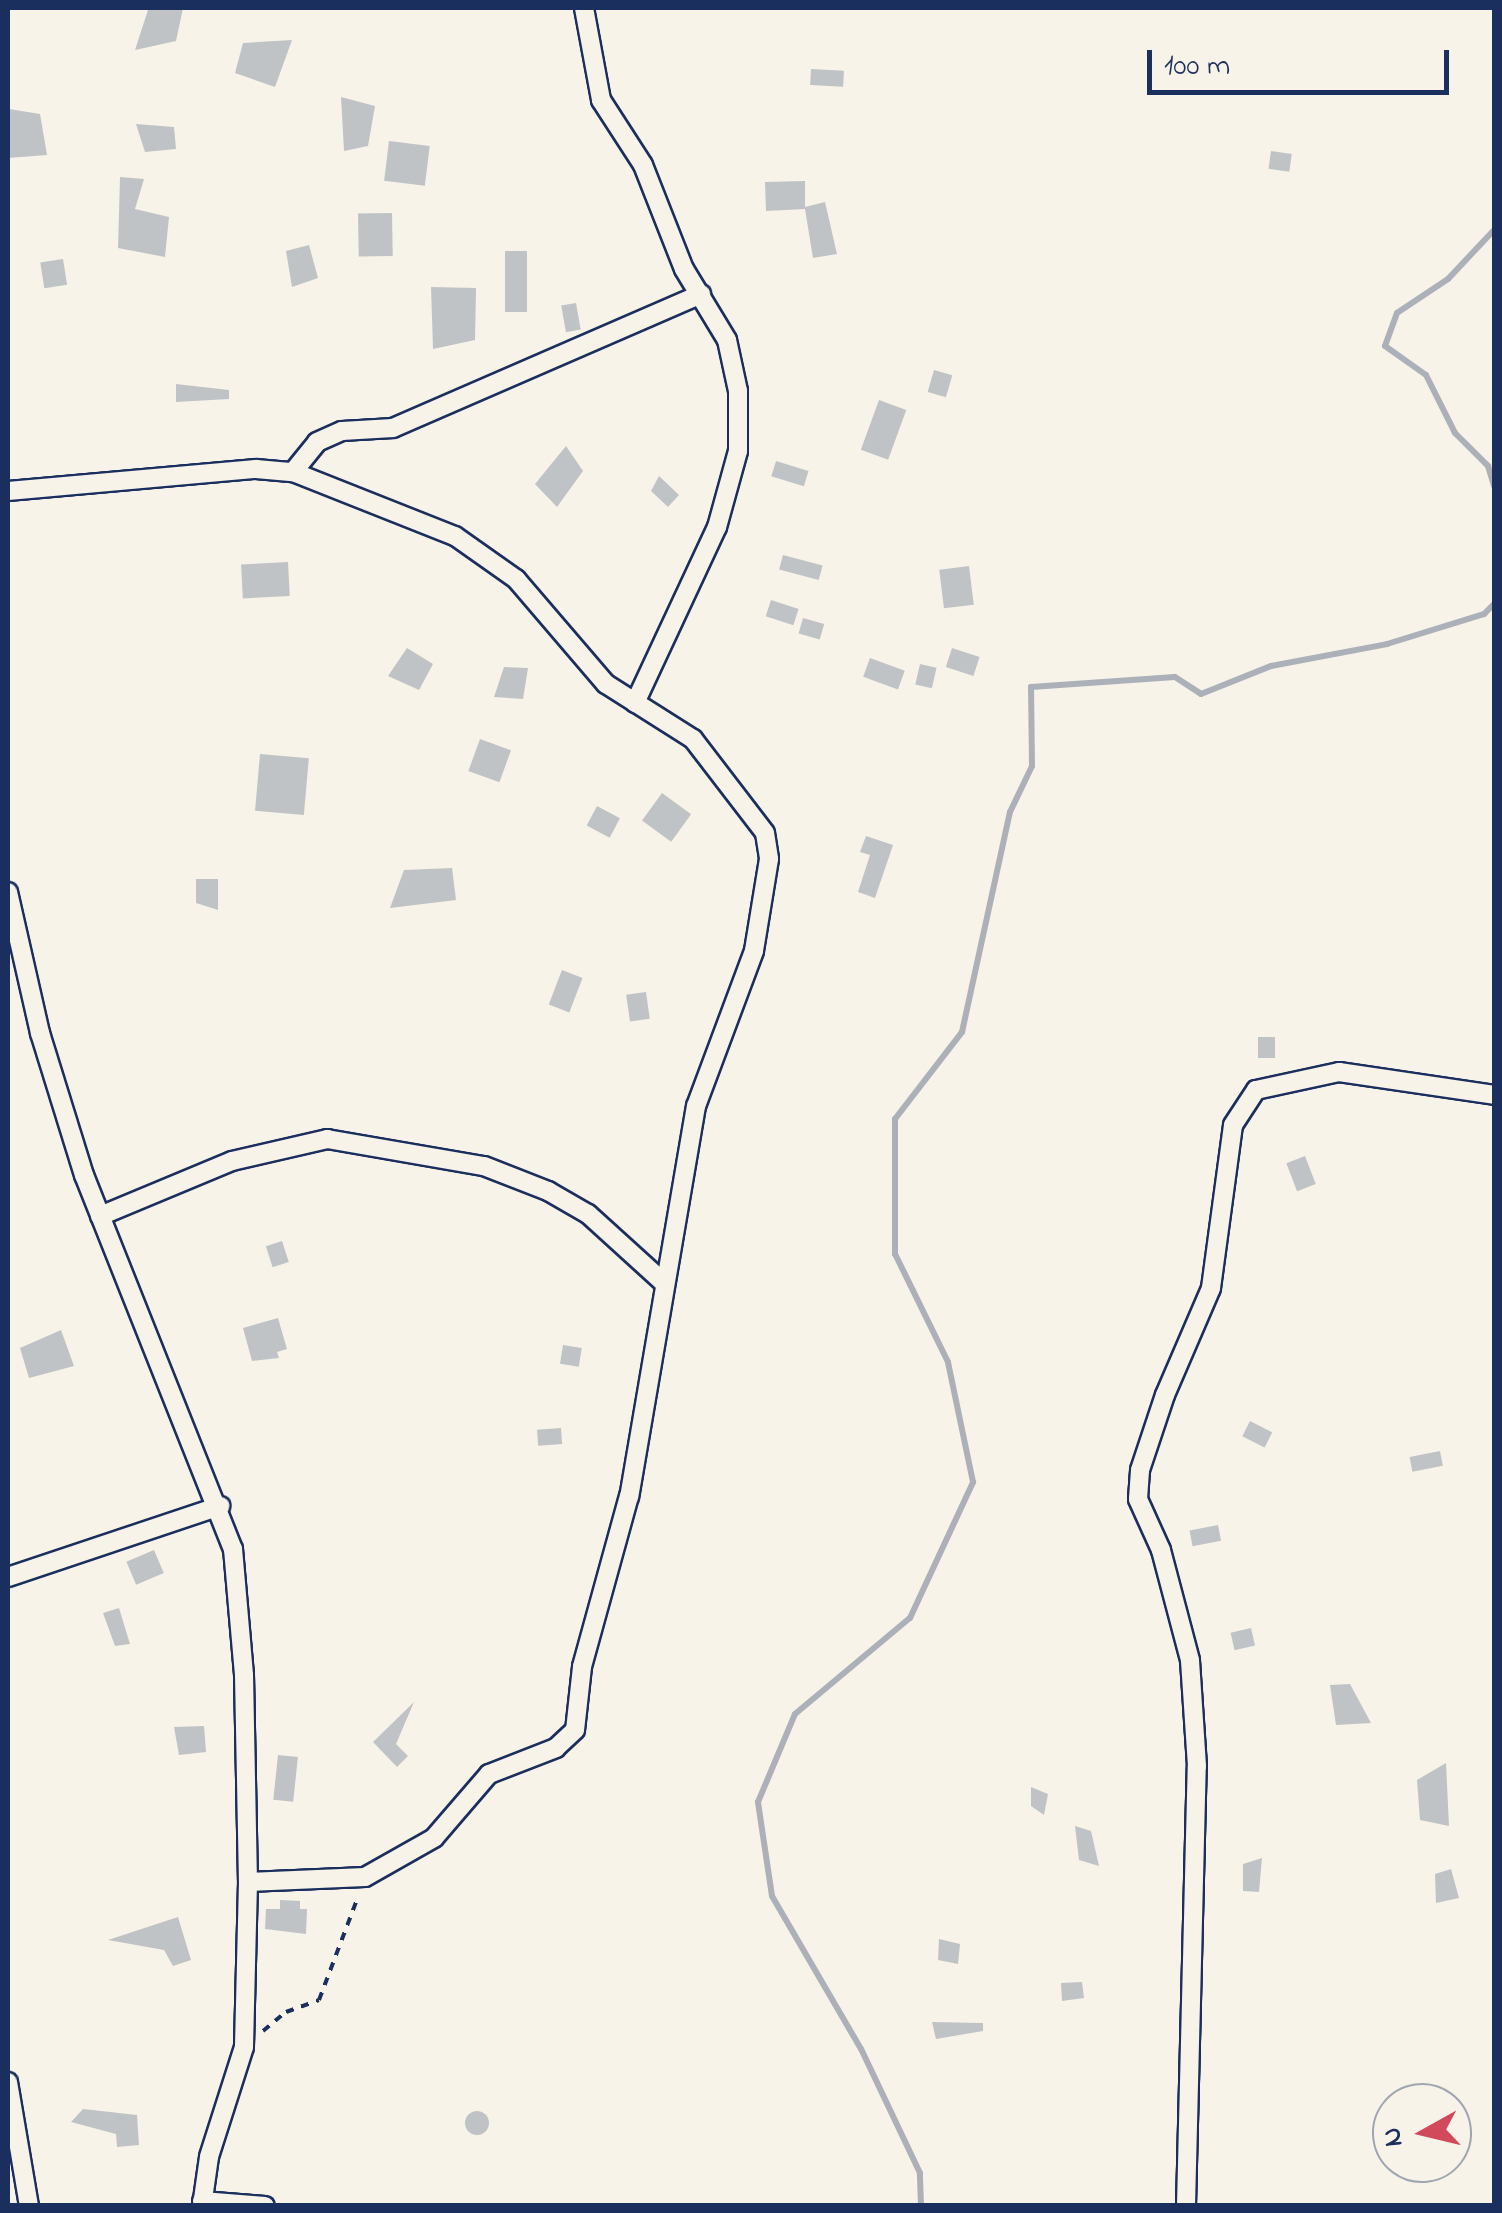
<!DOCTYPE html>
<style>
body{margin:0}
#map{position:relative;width:1502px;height:2213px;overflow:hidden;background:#f7f3e8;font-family:"Indie Flower",sans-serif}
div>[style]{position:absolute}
.stream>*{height:6px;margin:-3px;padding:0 3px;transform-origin:3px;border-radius:3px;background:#acb0b9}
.building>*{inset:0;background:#c0c3c5;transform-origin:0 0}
.round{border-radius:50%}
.path>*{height:4px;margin-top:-2px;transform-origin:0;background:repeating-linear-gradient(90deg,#1b2f5e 0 8px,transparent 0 16px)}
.roads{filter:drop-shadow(2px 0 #1b2f5e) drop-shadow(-2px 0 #1b2f5e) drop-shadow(0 2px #1b2f5e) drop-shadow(0 -2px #1b2f5e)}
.street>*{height:18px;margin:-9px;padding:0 9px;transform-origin:9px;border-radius:9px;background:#f7f3e8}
span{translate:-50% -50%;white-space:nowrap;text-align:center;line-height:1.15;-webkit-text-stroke:8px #f7f3e8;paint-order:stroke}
.frame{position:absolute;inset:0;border:10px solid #1b2f5e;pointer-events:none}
.north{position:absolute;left:1372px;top:2083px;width:100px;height:100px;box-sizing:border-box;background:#f7f3e8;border:2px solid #9fa5b1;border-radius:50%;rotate:262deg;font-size:28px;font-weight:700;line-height:40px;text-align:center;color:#1b2f5e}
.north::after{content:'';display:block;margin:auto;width:35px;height:45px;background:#d1495b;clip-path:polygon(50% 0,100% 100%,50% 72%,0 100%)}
.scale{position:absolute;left:1147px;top:50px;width:302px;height:45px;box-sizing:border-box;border:5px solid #1b2f5e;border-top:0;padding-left:12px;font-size:30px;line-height:35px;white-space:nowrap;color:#1b2f5e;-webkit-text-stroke:8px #f7f3e8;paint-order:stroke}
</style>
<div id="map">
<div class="stream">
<div style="left:1494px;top:230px;width:67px;rotate:133.2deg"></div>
<div style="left:1448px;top:279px;width:61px;rotate:146.3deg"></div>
<div style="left:1397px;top:313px;width:35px;rotate:110deg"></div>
<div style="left:1385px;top:346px;width:50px;rotate:35.3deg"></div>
<div style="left:1426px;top:375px;width:65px;rotate:63.4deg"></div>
<div style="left:1455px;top:433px;width:47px;rotate:45deg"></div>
<div style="left:1488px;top:466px;width:21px;rotate:73deg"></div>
<div style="left:921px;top:2206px;width:33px;rotate:-92deg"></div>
<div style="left:920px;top:2173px;width:137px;rotate:-115.4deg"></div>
<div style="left:861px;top:2049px;width:177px;rotate:-120.2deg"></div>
<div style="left:772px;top:1896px;width:95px;rotate:-98.5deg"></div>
<div style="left:758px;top:1802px;width:95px;rotate:-67.2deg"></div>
<div style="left:795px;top:1714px;width:150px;rotate:-39.9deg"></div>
<div style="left:910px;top:1618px;width:150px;rotate:-65.1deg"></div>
<div style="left:973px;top:1482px;width:123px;rotate:-101.8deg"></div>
<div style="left:948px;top:1362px;width:120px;rotate:-116.1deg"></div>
<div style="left:895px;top:1254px;width:135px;rotate:-90deg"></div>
<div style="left:895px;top:1119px;width:110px;rotate:-52.4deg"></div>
<div style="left:962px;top:1032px;width:225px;rotate:-77.7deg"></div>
<div style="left:1010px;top:812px;width:51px;rotate:-64.4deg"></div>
<div style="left:1032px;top:766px;width:79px;rotate:-90.7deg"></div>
<div style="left:1031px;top:687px;width:144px;rotate:-4deg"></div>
<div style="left:1175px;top:677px;width:31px;rotate:33deg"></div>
<div style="left:1201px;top:694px;width:75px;rotate:-21.8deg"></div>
<div style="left:1271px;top:666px;width:118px;rotate:-10.7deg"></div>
<div style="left:1387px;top:644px;width:102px;rotate:-17.2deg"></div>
<div style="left:1484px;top:614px;width:14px;rotate:-45deg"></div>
</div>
<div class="building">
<div style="clip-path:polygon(168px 8px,183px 8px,176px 41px,135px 50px,148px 10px)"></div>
<div style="clip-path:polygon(292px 40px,275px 87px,235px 73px,243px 43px)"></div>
<div style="left:811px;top:69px;width:33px;height:16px;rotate:3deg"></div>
<div style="clip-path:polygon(341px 97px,375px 106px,368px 146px,344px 151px)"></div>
<div style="clip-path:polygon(9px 109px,40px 114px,47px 155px,8px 158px)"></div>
<div style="clip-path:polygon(136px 124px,174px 127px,176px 149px,145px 152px)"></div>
<div style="left:389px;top:141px;width:41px;height:40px;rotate:7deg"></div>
<div style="left:1271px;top:151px;width:21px;height:18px;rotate:8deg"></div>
<div style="clip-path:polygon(120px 177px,144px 179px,135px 209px,169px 217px,165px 257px,118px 248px)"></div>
<div style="clip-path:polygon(805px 181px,805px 207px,825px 202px,837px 254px,813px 258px,805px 209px,766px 211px,765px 182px)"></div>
<div style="left:392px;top:213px;width:43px;height:34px;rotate:89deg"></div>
<div style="clip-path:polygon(309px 245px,318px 278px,292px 287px,286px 251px)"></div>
<div style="left:527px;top:251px;width:61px;height:22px;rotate:90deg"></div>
<div style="left:63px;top:259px;width:26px;height:23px;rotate:81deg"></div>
<div style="clip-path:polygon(431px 287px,476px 288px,475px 340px,433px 349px)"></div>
<div style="left:576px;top:303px;width:27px;height:15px;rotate:80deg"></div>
<div style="left:934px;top:370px;width:19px;height:23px;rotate:16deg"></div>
<div style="clip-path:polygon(176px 384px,229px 390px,229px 399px,176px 402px)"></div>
<div style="left:879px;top:400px;width:29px;height:53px;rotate:20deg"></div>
<div style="clip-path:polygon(566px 446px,583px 471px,557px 507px,535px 484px)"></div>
<div style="left:776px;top:461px;width:34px;height:16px;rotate:17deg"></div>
<div style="clip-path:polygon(659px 476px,679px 495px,668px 507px,651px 491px)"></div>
<div style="left:783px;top:555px;width:41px;height:15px;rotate:15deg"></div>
<div style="left:288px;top:562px;width:34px;height:47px;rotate:87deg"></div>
<div style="left:969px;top:566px;width:39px;height:30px;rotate:83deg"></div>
<div style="left:771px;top:600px;width:29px;height:17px;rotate:18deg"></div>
<div style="left:803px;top:618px;width:22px;height:16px;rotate:16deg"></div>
<div style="clip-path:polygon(407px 648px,433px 664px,419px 690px,388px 676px)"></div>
<div style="left:952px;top:648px;width:29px;height:20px;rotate:18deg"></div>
<div style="left:870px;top:658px;width:37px;height:20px;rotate:20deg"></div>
<div style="left:920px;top:664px;width:17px;height:21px;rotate:13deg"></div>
<div style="clip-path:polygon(504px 667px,528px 668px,523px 699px,494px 697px)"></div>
<div style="left:480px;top:739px;width:33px;height:34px;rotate:20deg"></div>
<div style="left:260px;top:754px;width:49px;height:57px;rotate:5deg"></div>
<div style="left:662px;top:793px;width:36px;height:34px;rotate:36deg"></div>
<div style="left:597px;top:806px;width:26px;height:22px;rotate:28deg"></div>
<div style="clip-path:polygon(866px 836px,893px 845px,875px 898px,858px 892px,870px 855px,860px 852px)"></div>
<div style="clip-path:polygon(452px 868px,456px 900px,390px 908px,404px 870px)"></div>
<div style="clip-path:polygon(196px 879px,218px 879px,218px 910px,196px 903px)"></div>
<div style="left:562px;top:970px;width:22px;height:37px;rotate:21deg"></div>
<div style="left:646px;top:992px;width:27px;height:20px;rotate:82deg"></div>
<div style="left:1258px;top:1037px;width:17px;height:21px"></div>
<div style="left:1305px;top:1156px;width:30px;height:20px;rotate:69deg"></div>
<div style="left:282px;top:1241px;width:22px;height:17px;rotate:72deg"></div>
<div style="clip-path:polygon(278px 1318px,287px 1349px,277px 1352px,279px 1358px,252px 1361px,243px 1328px)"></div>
<div style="clip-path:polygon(61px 1330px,74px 1366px,29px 1378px,20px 1348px)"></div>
<div style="left:563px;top:1345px;width:19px;height:19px;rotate:9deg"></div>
<div style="left:1250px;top:1421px;width:25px;height:17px;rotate:27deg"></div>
<div style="left:561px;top:1428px;width:16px;height:24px;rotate:86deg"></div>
<div style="left:1440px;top:1451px;width:15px;height:31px;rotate:79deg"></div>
<div style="left:1218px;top:1525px;width:16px;height:29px;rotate:79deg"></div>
<div style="left:154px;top:1550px;width:25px;height:30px;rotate:67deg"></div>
<div style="clip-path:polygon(119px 1608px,130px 1644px,115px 1646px,103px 1613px)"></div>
<div style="left:1251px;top:1628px;width:18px;height:21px;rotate:77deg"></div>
<div style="clip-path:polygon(1350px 1684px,1371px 1723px,1336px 1725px,1330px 1685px)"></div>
<div style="clip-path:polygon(414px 1702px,396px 1744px,408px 1756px,397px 1767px,373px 1742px)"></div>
<div style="clip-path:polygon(204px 1726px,206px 1752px,179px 1755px,174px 1727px)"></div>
<div style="left:278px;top:1755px;width:20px;height:45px;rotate:6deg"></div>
<div style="clip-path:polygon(1446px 1763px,1449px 1826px,1420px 1820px,1417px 1780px)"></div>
<div style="clip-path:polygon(1031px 1787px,1048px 1794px,1044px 1815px,1031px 1806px)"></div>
<div style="clip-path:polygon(1075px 1826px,1091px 1831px,1099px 1866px,1079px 1860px)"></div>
<div style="clip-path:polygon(1262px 1858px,1259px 1892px,1243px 1891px,1243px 1864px)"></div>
<div style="clip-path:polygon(1451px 1869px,1459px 1898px,1436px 1903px,1435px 1874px)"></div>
<div style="clip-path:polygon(280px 1900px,300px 1901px,300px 1909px,307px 1909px,306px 1934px,265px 1929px,266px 1909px,280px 1909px)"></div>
<div style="clip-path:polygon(178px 1917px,191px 1960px,173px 1966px,164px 1950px,108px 1940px)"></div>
<div style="clip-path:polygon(939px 1939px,960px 1944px,958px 1964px,938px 1960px)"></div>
<div style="clip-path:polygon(1082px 1982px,1084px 1998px,1062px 2001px,1061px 1983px)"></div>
<div style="clip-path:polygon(932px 2022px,983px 2023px,983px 2031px,936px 2039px)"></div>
<div style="clip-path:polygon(83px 2109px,137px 2115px,139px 2145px,117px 2147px,116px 2134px,71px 2122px)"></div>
<div class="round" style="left:465px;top:2111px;width:24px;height:24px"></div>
</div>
<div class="path">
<div style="left:263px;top:2031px;width:30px;rotate:-40deg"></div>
<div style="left:286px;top:2012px;width:35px;rotate:-20deg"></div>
<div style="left:319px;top:2000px;width:110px;rotate:-69.3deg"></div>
</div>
<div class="roads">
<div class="street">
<div style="left:584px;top:8px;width:94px;rotate:79.5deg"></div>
<div style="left:601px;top:100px;width:77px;rotate:57.1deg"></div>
<div style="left:643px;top:165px;width:112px;rotate:68.5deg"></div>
<div style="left:684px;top:269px;width:83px;rotate:58.8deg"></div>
<div style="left:727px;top:340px;width:52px;rotate:77.8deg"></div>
<div style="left:738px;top:391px;width:60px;rotate:90deg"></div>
<div style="left:738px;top:451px;width:79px;rotate:105.4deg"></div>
<div style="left:717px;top:527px;width:194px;rotate:115deg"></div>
<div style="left:293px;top:472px;width:38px;rotate:-51deg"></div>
<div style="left:317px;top:442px;width:27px;rotate:-24deg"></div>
<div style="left:342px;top:431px;width:51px;rotate:-3.4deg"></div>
<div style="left:393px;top:428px;width:336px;rotate:-23.5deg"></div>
<div style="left:8px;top:491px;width:249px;rotate:-5.1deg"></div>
<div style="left:256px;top:469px;width:37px;rotate:5deg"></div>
<div style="left:293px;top:472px;width:174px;rotate:21.6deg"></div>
<div style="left:455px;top:536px;width:75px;rotate:35.2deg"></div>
<div style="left:516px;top:579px;width:138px;rotate:49.4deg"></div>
<div style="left:606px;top:684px;width:103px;rotate:32.3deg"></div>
<div style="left:693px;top:739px;width:118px;rotate:52.5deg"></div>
<div style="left:765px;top:833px;width:26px;rotate:81deg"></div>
<div style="left:769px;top:859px;width:93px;rotate:99.3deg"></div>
<div style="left:754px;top:951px;width:165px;rotate:110.5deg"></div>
<div style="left:696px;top:1106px;width:396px;rotate:99.7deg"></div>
<div style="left:629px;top:1496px;width:177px;rotate:105.4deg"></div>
<div style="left:582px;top:1667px;width:63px;rotate:96.3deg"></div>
<div style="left:575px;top:1730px;width:26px;rotate:137deg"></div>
<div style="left:556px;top:1748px;width:72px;rotate:158.8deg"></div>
<div style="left:489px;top:1774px;width:84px;rotate:130.7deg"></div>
<div style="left:434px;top:1838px;width:79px;rotate:150.5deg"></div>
<div style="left:365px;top:1877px;width:117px;rotate:177.6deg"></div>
<div style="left:248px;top:1882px;width:165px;rotate:91.4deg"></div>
<div style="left:244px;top:2047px;width:115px;rotate:107.7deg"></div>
<div style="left:209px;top:2157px;width:49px;rotate:98.1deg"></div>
<div style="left:8px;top:892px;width:145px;rotate:77.2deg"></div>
<div style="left:40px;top:1033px;width:149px;rotate:72.8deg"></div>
<div style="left:84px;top:1175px;width:403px;rotate:68.3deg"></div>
<div style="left:233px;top:1549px;width:126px;rotate:85deg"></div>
<div style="left:244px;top:1675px;width:207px;rotate:88.9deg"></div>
<div style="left:100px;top:1216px;width:143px;rotate:-22.6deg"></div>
<div style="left:232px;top:1161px;width:98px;rotate:-13deg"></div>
<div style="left:327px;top:1139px;width:159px;rotate:9.8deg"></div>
<div style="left:484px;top:1166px;width:69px;rotate:21.3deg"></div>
<div style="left:548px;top:1191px;width:46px;rotate:29.9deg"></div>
<div style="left:588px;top:1214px;width:103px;rotate:42.2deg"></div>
<div style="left:8px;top:1577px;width:224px;rotate:-18.5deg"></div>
<div style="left:8px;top:2082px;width:126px;rotate:80.4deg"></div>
<div style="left:202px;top:2201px;width:63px;rotate:4.5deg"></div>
<div style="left:1186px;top:2206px;width:440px;rotate:-88.6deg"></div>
<div style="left:1197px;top:1766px;width:106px;rotate:-93.8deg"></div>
<div style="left:1190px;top:1660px;width:114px;rotate:-104.8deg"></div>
<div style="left:1161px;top:1550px;width:56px;rotate:-114.3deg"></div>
<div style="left:1138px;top:1499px;width:29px;rotate:-86deg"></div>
<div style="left:1140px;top:1470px;width:79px;rotate:-71.6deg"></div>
<div style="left:1165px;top:1395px;width:116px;rotate:-66.7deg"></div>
<div style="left:1211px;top:1288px;width:164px;rotate:-82.3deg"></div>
<div style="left:1233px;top:1125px;width:42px;rotate:-56.7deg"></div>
<div style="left:1256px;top:1090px;width:85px;rotate:-12.2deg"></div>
<div style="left:1339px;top:1072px;width:157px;rotate:8.4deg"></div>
</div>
</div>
<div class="frame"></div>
<div class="north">N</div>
<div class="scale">100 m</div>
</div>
